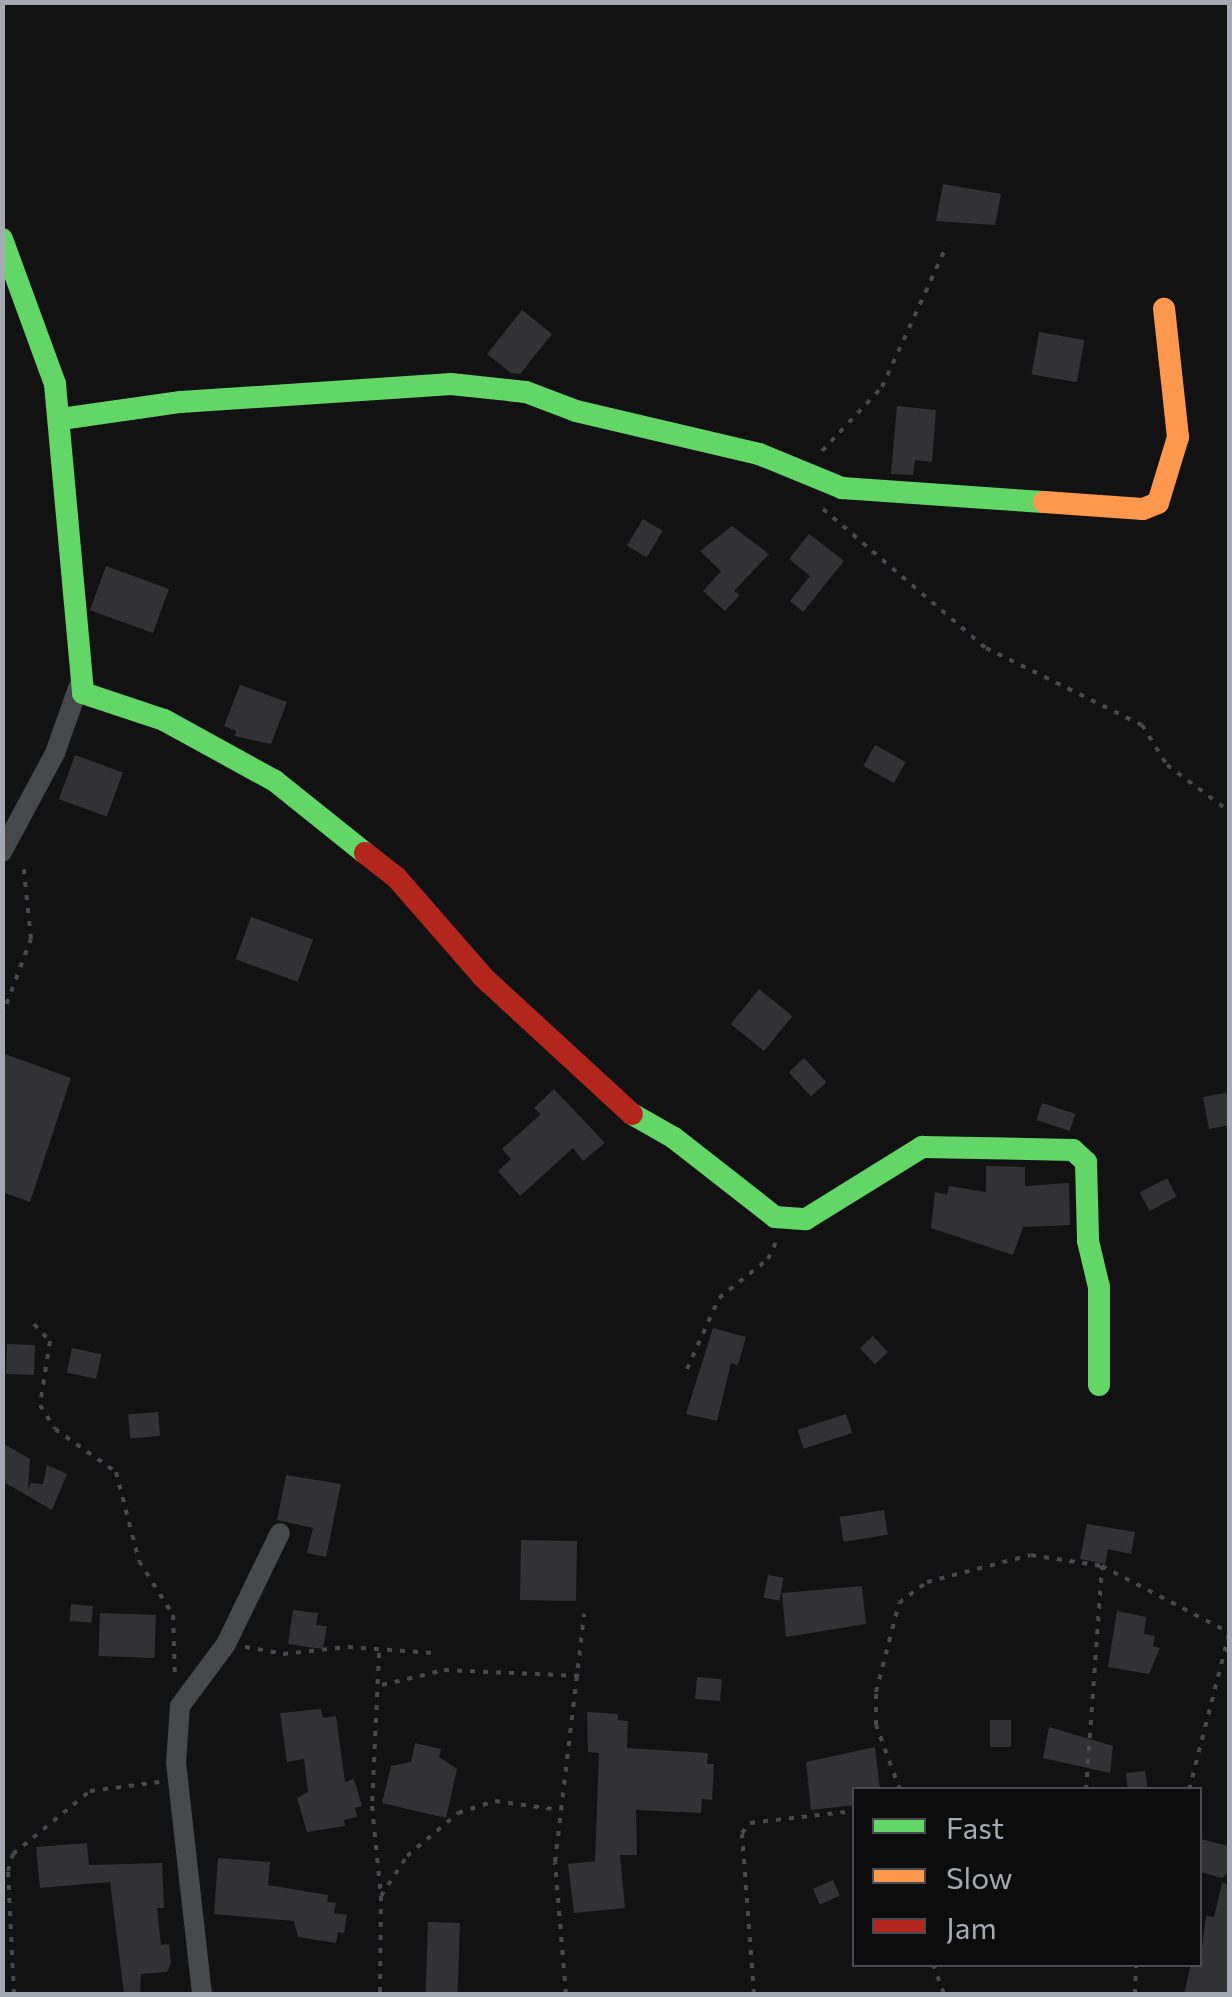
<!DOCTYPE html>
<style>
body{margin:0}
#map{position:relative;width:1232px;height:1997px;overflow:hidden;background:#121212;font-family:Commissioner,sans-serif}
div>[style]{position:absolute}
.building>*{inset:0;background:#323234;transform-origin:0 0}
.path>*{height:4px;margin-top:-2px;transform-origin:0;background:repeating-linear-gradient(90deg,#48494c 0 5px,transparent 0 13px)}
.street>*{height:20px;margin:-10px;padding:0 10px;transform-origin:10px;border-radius:10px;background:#46484b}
.fast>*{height:22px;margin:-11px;padding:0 11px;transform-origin:11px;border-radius:11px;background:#63d668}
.slow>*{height:22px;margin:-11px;padding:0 11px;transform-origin:11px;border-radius:11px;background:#ff974d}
.jam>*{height:22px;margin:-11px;padding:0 11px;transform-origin:11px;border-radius:11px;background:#b3261e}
span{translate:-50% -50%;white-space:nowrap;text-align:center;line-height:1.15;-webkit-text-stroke:8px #0c0c0d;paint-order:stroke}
.frame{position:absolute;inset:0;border:5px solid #a4a9b2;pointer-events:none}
.legend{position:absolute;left:852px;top:1787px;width:350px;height:180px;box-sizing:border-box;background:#0c0c0d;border:2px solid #494b4f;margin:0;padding:12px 18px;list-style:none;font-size:30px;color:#a4a9b2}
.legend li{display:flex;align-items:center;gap:20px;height:50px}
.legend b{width:50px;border:2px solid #494b4f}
</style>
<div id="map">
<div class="building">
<div style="clip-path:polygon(943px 184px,1001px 194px,995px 225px,936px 221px)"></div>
<div style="clip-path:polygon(522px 310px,552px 334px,520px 374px,511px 373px,487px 354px)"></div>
<div style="left:1039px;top:332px;width:46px;height:43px;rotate:10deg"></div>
<div style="clip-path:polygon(897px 406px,936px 410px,932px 462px,915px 460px,913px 475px,891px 474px)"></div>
<div style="left:643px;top:519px;width:23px;height:31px;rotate:31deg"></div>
<div style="clip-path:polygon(732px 526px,769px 554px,734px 591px,740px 595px,725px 611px,703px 591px,721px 571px,700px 551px)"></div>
<div style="clip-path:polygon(809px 534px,844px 561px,803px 612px,790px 601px,810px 576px,789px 559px)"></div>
<div style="left:106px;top:566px;width:67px;height:47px;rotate:20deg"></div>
<div style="clip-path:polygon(240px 685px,287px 702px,271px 744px,235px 736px,236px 731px,224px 726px)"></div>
<div style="left:875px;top:745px;width:35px;height:24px;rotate:29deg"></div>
<div style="left:75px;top:755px;width:51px;height:47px;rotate:20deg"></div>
<div style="left:251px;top:917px;width:66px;height:45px;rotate:20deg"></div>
<div style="left:759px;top:989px;width:43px;height:45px;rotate:39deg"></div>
<div style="clip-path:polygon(2px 1053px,71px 1078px,30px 1202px,2px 1192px)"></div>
<div style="left:804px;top:1058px;width:33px;height:21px;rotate:47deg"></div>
<div style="clip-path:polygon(554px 1089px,605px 1143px,583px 1161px,573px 1148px,520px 1196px,498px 1171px,511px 1159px,502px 1149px,541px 1114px,534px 1108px)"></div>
<div style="clip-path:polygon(1230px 1092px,1230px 1125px,1209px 1129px,1203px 1097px)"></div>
<div style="left:1042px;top:1103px;width:35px;height:18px;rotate:18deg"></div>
<div style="clip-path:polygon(986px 1166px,1025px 1167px,1025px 1186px,1069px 1183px,1070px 1225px,1023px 1227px,1013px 1255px,931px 1228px,935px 1192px,947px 1195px,949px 1186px,986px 1192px)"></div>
<div style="left:1167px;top:1178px;width:21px;height:31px;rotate:62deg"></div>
<div style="clip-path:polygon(713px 1328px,746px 1337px,738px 1365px,731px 1363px,717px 1421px,686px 1414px)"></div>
<div style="left:873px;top:1336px;width:22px;height:18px;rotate:47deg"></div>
<div style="left:7px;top:1344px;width:28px;height:30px;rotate:2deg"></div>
<div style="left:72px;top:1348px;width:30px;height:25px;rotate:12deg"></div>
<div style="left:158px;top:1412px;width:24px;height:30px;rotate:85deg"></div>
<div style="left:846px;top:1414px;width:20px;height:51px;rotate:72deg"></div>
<div style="clip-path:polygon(2px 1443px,30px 1459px,28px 1489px,31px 1483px,43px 1484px,47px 1465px,67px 1474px,52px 1510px,2px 1481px)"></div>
<div style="clip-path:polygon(286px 1475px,341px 1484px,326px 1557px,307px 1553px,313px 1528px,277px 1520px)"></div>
<div style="left:884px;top:1510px;width:25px;height:45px;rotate:81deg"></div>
<div style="clip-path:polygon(1087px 1524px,1135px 1532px,1131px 1554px,1108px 1549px,1105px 1564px,1080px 1559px)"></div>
<div style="left:521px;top:1540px;width:56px;height:60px;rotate:1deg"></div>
<div style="left:768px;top:1575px;width:16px;height:23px;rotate:11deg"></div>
<div style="clip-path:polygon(862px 1586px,866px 1624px,786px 1637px,782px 1593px)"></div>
<div style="left:71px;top:1604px;width:22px;height:17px;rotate:5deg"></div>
<div style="clip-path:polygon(293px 1610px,318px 1613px,316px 1625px,327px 1626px,323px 1649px,288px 1644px)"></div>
<div style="clip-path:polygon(1117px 1611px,1146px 1617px,1144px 1634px,1155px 1636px,1153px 1646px,1160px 1648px,1149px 1674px,1108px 1667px)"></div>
<div style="left:100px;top:1613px;width:56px;height:43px;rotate:2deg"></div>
<div style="left:697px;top:1677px;width:25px;height:22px;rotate:5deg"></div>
<div style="clip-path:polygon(321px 1709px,323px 1718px,336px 1716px,345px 1782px,354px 1779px,362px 1806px,355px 1808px,357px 1817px,344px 1820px,345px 1826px,307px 1832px,297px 1798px,308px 1792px,304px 1759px,287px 1762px,280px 1713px)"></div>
<div style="clip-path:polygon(587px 1712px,618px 1714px,618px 1720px,628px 1721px,627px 1748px,708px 1753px,707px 1764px,714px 1764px,712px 1800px,702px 1799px,701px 1813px,636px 1810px,637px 1855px,620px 1855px,625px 1908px,574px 1913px,568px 1864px,595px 1861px,599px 1753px,588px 1752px)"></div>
<div style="left:1011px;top:1720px;width:27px;height:21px;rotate:90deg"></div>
<div style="clip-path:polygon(1049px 1727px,1113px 1746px,1110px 1773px,1043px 1758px)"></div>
<div style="clip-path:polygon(415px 1743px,441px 1749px,439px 1757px,457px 1769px,446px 1818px,382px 1803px,391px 1766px,411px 1762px)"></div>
<div style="clip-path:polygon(875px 1747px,880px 1790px,854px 1790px,854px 1805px,811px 1810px,806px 1762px)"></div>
<div style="clip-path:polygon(1145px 1771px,1148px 1790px,1128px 1790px,1126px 1773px)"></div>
<div style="clip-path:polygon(1200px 1839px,1230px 1846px,1230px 1872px,1222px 1878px,1200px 1872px)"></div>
<div style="clip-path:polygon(87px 1843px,89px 1865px,162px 1863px,164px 1908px,157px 1908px,161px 1945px,169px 1944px,171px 1963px,167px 1972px,141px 1974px,140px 1994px,124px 1994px,110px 1882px,40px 1888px,36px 1847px)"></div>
<div style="clip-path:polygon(218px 1858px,270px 1862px,268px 1885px,328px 1895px,327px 1902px,336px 1903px,334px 1913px,347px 1915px,344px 1933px,338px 1932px,336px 1943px,298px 1937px,294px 1921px,214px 1914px)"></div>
<div style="left:833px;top:1880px;width:17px;height:22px;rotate:66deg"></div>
<div style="clip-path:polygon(1222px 1883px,1230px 1884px,1227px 1994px,1184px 1994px,1191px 1964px,1200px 1964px,1206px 1916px,1214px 1917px)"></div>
<div style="left:428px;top:1922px;width:32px;height:72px;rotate:2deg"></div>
</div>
<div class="path">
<div style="left:822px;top:451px;width:88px;rotate:-46.8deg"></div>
<div style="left:882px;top:387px;width:156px;rotate:-65.4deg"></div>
<div style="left:823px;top:509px;width:214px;rotate:40.5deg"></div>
<div style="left:986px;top:648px;width:174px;rotate:26.3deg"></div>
<div style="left:1142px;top:725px;width:47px;rotate:58deg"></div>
<div style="left:1167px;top:765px;width:79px;rotate:36.7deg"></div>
<div style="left:2px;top:1016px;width:82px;rotate:-69.4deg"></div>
<div style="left:31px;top:939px;width:78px;rotate:-95.9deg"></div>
<div style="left:34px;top:1324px;width:23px;rotate:47deg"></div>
<div style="left:50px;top:1341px;width:65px;rotate:98.9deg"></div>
<div style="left:40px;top:1405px;width:28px;rotate:58deg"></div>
<div style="left:55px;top:1429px;width:75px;rotate:35.2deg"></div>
<div style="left:116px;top:1472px;width:92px;rotate:75.5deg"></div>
<div style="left:139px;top:1561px;width:64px;rotate:57.8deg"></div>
<div style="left:173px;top:1615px;width:62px;rotate:88.2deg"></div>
<div style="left:687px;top:1369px;width:78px;rotate:-65.7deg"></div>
<div style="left:719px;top:1298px;width:63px;rotate:-38.5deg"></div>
<div style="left:768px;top:1259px;width:19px;rotate:-65deg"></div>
<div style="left:245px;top:1647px;width:39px;rotate:10deg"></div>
<div style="left:283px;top:1654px;width:65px;rotate:-6.1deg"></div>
<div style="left:348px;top:1647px;width:85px;rotate:4deg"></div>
<div style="left:379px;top:1653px;width:153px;rotate:92.6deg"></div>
<div style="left:372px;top:1806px;width:90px;rotate:84.3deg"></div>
<div style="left:381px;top:1896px;width:98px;rotate:90.6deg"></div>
<div style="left:382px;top:1685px;width:64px;rotate:-13.6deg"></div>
<div style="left:444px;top:1670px;width:136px;rotate:2.5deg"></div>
<div style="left:900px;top:1790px;width:69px;rotate:-110.3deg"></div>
<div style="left:876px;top:1725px;width:33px;rotate:-90deg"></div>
<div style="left:876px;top:1692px;width:92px;rotate:-75.5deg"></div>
<div style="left:899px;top:1603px;width:35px;rotate:-37deg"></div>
<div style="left:927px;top:1582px;width:107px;rotate:-14.6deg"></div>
<div style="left:1031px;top:1555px;width:72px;rotate:8.8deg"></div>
<div style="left:1102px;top:1566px;width:144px;rotate:27.6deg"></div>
<div style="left:1086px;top:1790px;width:225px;rotate:-85.9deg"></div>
<div style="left:1189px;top:1790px;width:161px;rotate:-75.6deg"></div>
<div style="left:381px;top:1896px;width:48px;rotate:-57deg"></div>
<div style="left:407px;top:1856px;width:67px;rotate:-40.1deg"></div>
<div style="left:458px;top:1813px;width:39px;rotate:-18deg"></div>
<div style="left:495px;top:1801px;width:65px;rotate:8deg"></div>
<div style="left:933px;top:1964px;width:32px;rotate:70deg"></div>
<div style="left:14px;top:1994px;width:123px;rotate:-92.8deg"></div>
<div style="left:8px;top:1871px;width:18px;rotate:-74deg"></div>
<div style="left:13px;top:1854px;width:99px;rotate:-39.3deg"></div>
<div style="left:90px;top:1791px;width:70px;rotate:-7.4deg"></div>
<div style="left:566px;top:1994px;width:132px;rotate:-94.8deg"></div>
<div style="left:555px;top:1862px;width:250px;rotate:-83.3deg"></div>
<div style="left:754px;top:1994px;width:161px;rotate:-94.3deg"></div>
<div style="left:742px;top:1833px;width:13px;rotate:-51deg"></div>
<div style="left:750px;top:1823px;width:105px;rotate:-6.6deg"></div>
<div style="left:1135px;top:1994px;width:30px;rotate:-88deg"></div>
</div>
<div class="street">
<div style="left:2px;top:852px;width:112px;rotate:-61.8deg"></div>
<div style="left:55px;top:753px;width:69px;rotate:-70.5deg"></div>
<div style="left:202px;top:1994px;width:232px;rotate:-96.4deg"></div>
<div style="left:176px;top:1763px;width:57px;rotate:-86deg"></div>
<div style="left:180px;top:1706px;width:77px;rotate:-53.4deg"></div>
<div style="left:226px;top:1644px;width:123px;rotate:-64.1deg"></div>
</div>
<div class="fast">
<div style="left:2px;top:239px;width:154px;rotate:69.9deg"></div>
<div style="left:55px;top:384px;width:310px;rotate:84.8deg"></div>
<div style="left:83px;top:693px;width:85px;rotate:18.4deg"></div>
<div style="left:164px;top:720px;width:127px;rotate:28.8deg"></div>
<div style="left:275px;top:781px;width:115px;rotate:38.7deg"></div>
<div style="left:61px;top:419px;width:121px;rotate:-8.1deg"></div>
<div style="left:181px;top:402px;width:271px;rotate:-3.8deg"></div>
<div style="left:451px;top:384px;width:75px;rotate:6.1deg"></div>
<div style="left:526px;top:392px;width:53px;rotate:20.8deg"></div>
<div style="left:576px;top:411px;width:188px;rotate:13.2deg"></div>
<div style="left:759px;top:454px;width:90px;rotate:22.3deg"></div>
<div style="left:842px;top:488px;width:202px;rotate:4deg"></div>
<div style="left:632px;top:1114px;width:48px;rotate:29.7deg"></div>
<div style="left:674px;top:1138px;width:128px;rotate:38deg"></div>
<div style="left:775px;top:1217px;width:31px;rotate:4deg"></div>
<div style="left:806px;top:1219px;width:137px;rotate:-31.8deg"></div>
<div style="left:922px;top:1147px;width:151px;rotate:1.1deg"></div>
<div style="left:1073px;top:1150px;width:18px;rotate:43deg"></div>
<div style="left:1086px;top:1162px;width:79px;rotate:88.5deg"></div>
<div style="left:1088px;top:1241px;width:47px;rotate:76.6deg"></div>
<div style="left:1099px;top:1287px;width:98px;rotate:90deg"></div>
</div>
<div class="slow">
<div style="left:1044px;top:502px;width:99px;rotate:4deg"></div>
<div style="left:1143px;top:509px;width:16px;rotate:-22deg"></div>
<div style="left:1158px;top:503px;width:69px;rotate:-73.1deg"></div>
<div style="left:1178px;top:437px;width:129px;rotate:-96.2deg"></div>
</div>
<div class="jam">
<div style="left:365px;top:853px;width:39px;rotate:38deg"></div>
<div style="left:396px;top:877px;width:134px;rotate:48.9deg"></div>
<div style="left:484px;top:978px;width:201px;rotate:42.6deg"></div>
</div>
<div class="frame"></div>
<ul class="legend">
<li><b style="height:12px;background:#63d668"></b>Fast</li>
<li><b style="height:12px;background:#ff974d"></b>Slow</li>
<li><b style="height:12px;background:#b3261e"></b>Jam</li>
</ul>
</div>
